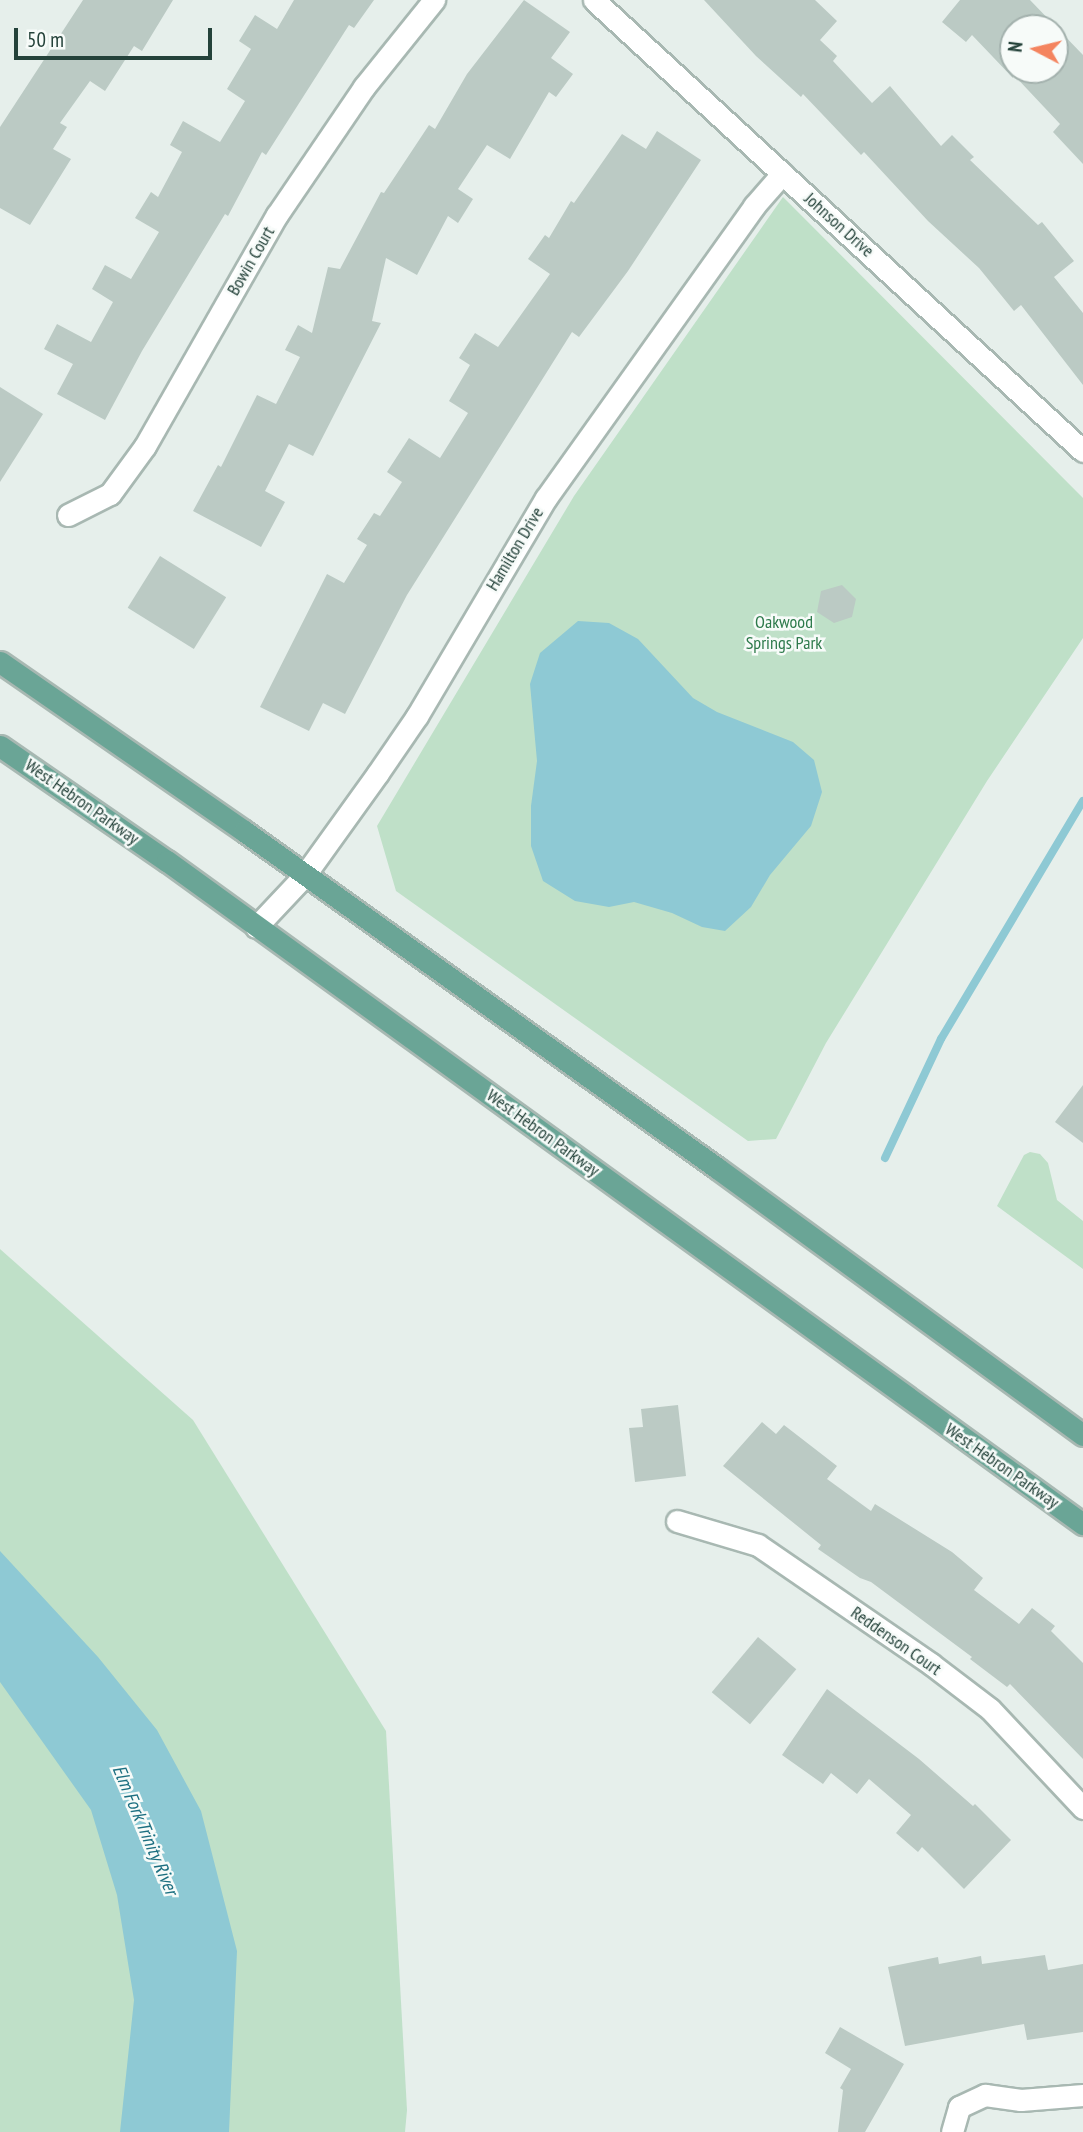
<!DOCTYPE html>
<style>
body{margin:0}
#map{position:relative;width:1083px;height:2132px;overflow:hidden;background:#e6efeb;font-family:"PT Sans Narrow",sans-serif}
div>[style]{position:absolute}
.green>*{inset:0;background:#bfe0c8}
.water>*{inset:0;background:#8ec9d4}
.stream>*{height:8px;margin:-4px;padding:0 4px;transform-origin:4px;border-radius:4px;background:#8ec9d4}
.building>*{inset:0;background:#bbcac4;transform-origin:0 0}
.roads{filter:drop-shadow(2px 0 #a8b8b2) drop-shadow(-2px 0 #a8b8b2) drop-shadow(0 2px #a8b8b2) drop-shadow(0 -2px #a8b8b2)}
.street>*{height:21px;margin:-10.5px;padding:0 10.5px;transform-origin:10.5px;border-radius:10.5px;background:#fff}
.primary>*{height:21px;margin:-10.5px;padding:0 10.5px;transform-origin:10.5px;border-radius:10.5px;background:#6aa596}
span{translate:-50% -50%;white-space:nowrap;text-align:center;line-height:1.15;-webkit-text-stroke:5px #f7fbf9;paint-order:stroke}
.street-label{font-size:18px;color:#24423a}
.park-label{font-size:18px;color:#2d7a4b}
.water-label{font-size:19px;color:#1c6f80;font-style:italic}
.north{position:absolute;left:999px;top:14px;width:70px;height:70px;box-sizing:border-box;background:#f7fbf9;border:2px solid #a3b1ad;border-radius:50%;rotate:277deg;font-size:19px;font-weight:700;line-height:28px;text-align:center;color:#24423a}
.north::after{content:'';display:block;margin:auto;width:24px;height:32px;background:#f4845f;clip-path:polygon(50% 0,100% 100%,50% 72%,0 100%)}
.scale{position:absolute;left:14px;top:28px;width:198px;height:32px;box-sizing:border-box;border:4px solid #24423a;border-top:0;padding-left:9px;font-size:21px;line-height:24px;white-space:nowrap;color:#24423a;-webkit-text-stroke:5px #f7fbf9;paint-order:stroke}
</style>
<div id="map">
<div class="green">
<div style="clip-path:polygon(783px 197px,1083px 498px,1083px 638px,987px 781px,826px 1043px,776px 1139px,748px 1141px,396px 891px,377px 826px,574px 496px)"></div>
<div style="clip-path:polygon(1030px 1152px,1040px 1154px,1048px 1163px,1057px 1200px,1083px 1221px,1083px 1269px,997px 1206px,1024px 1155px)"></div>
<div style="clip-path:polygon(0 1249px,193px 1420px,386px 1731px,407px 2110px,405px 2132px,0 2132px)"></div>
</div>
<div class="water">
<div style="clip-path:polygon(578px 621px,609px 623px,638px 639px,693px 698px,717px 712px,793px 742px,814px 760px,822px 792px,811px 826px,770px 875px,751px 907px,725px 931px,702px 927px,672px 913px,634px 902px,609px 907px,575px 901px,543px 881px,531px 846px,531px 806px,537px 761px,530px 684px,540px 653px)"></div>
<div style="clip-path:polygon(0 1551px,98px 1657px,157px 1730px,201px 1811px,237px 1951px,229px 2132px,120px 2132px,134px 2000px,117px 1895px,91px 1810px,0 1682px)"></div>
</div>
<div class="stream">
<div style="left:885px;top:1158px;width:132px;rotate:-64.8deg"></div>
<div style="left:941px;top:1039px;width:277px;rotate:-59.2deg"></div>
</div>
<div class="building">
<div style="clip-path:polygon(83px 0,173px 0,142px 51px,134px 46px,105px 91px,90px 81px,60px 123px,67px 127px,53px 149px,71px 159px,30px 225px,0 208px,0 127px)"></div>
<div style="clip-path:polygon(294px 0,374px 0,354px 28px,349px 25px,266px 155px,262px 152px,228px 216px,225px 214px,142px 351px,105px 420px,57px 394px,73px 364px,44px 349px,57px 324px,91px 342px,113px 302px,92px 289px,105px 265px,131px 279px,159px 232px,135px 218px,151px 192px,158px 197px,182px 152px,170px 145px,183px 121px,220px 142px,245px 101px,227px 89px,251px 49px,239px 41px,255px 15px,277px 29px)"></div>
<div style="clip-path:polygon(524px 0,570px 32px,551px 58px,573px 74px,556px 97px,549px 92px,510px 159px,487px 145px,458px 189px,473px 199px,458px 223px,448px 216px,417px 275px,386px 258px,372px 321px,381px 323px,313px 456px,289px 444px,265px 491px,285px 502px,261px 547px,193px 511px,218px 465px,221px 467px,257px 395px,276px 404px,300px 357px,285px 350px,298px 325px,312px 333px,328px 267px,340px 269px,381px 192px,384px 193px,429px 125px,435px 129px,467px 74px)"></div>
<div style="clip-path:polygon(704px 0,815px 0,837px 21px,820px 40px,837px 56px,833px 61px,872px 103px,890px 86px,941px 146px,952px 135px,974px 157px,970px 160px,1038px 225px,1042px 222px,1074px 261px,1054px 277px,1083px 313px,1083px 385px,1021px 305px,1014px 311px,979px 268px,928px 221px,864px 152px,861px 155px,803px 94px,801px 97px,756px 56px)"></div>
<div style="clip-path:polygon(evenodd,960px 0,1030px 0,1083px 55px,1083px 164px,1053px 132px,1060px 124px,1013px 74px,1013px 78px,972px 35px,966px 42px,942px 22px,960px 0,1013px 28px,1055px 28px,1055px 70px,1013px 70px,1013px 28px)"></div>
<div style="clip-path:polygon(657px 131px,701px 160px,628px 271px,579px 337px,572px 332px,407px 595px,345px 714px,323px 703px,309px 731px,260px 707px,327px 574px,344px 583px,367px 545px,357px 539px,374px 513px,380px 516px,402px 482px,387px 472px,409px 438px,440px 458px,468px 413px,449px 401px,470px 365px,459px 358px,475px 333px,498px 347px,550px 274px,528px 259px,545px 235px,549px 238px,571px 201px,574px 203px,622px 134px,646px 149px)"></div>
<div style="clip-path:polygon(0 387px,43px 414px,0 482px)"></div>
<div style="left:160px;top:556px;width:78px;height:61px;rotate:32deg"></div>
<div style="clip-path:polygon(842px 585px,856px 599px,852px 617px,834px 623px,817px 612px,821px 591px)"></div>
<div style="clip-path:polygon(1083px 1085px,1083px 1143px,1055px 1122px)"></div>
<div style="clip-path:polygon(678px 1405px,686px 1476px,635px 1482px,629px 1428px,643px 1427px,641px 1409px)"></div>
<div style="clip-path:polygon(762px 1422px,776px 1434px,784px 1425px,837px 1466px,827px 1479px,871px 1511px,875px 1504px,952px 1552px,983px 1578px,974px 1590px,1019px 1624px,1032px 1608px,1055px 1626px,1051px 1631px,1083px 1663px,1083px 1759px,1010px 1684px,1007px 1687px,970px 1659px,972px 1657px,871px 1582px,860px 1578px,818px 1549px,821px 1545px,723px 1466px)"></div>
<div style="left:758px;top:1637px;width:50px;height:72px;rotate:40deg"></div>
<div style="clip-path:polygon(827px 1689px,919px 1759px,973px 1806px,975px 1804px,1011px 1840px,964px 1889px,922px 1847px,918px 1852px,896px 1833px,911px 1815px,869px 1779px,857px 1794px,831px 1773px,823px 1784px,782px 1755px)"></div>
<div style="clip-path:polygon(1045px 1955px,1048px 1970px,1083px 1964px,1083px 2032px,1027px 2040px,1024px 2024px,905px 2046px,888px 1967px,938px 1957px,939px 1964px,981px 1956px,982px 1964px)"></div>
<div style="clip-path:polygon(840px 2027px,904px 2064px,865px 2132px,838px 2132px,843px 2090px,840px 2088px,851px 2069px,825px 2053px)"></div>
</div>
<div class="roads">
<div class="street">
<div style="left:594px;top:0;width:665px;rotate:42.69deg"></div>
<div style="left:68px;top:515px;width:47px;rotate:-26.6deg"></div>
<div style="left:110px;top:494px;width:59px;rotate:-53.9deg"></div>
<div style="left:145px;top:446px;width:266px;rotate:-60.3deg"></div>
<div style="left:277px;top:215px;width:155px;rotate:-55.8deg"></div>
<div style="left:364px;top:87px;width:112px;rotate:-51.2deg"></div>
<div style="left:256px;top:927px;width:70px;rotate:-46.7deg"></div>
<div style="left:304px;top:876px;width:127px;rotate:-54.3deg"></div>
<div style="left:378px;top:773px;width:69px;rotate:-55.6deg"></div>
<div style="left:417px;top:716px;width:253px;rotate:-59.4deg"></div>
<div style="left:546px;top:498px;width:359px;rotate:-54.5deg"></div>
<div style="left:754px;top:206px;width:43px;rotate:-48.8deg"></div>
<div style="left:677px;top:1521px;width:84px;rotate:16.5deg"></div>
<div style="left:758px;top:1545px;width:210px;rotate:34.5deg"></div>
<div style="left:931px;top:1664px;width:74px;rotate:37.3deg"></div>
<div style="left:990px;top:1709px;width:136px;rotate:46.8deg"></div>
<div style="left:952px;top:2132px;width:26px;rotate:-74deg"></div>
<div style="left:959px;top:2107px;width:29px;rotate:-25deg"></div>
<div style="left:985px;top:2095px;width:36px;rotate:8deg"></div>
<div style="left:1021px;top:2100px;width:62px;rotate:-4.6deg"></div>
</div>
<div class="primary">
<div style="left:0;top:662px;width:297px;rotate:34.7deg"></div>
<div style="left:244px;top:831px;width:581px;rotate:35.47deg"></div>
<div style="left:717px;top:1168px;width:453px;rotate:36.1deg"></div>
<div style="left:0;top:746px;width:203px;rotate:34.6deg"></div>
<div style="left:167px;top:861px;width:1131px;rotate:35.9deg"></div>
</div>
</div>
<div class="street-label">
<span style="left:839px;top:225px;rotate:42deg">Johnson Drive</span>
<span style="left:251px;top:261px;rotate:-60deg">Bowin Court</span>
<span style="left:515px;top:549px;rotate:-59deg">Hamilton Drive</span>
<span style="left:82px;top:802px;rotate:35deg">West Hebron Parkway</span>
<span style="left:543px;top:1133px;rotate:36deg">West Hebron Parkway</span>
<span style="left:1002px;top:1466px;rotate:35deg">West Hebron Parkway</span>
<span style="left:896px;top:1641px;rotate:35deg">Reddenson Court</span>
</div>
<div class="park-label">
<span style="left:784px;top:633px">Oakwood<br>Springs Park</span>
</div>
<div class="water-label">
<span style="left:145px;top:1830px;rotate:67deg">Elm Fork Trinity River</span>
</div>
<div class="north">N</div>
<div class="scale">50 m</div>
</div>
